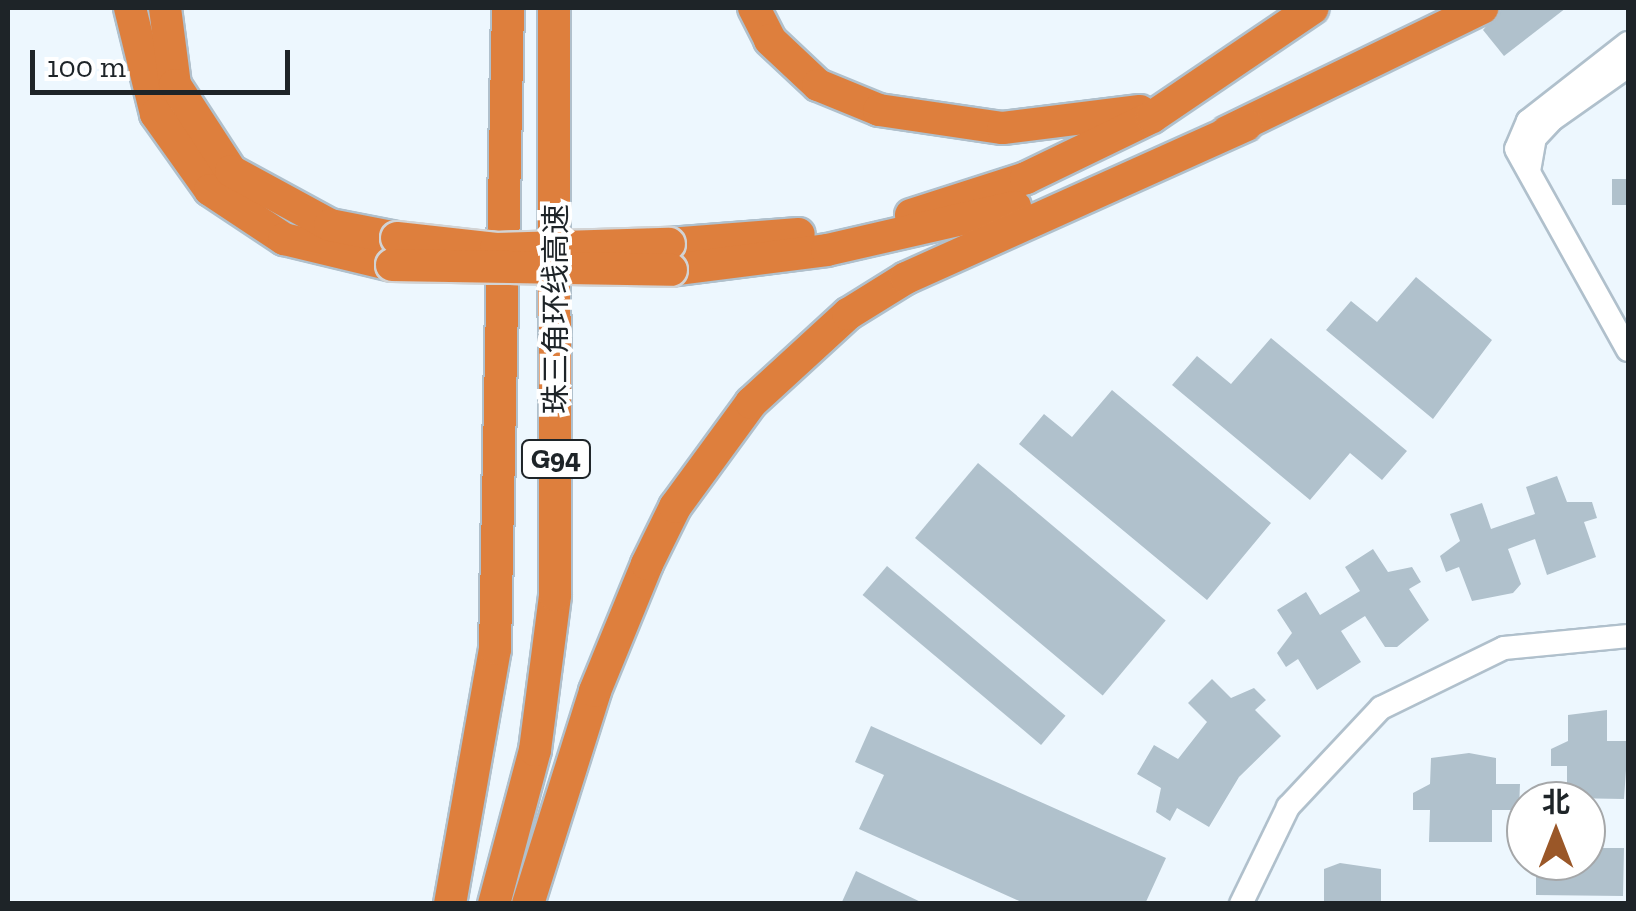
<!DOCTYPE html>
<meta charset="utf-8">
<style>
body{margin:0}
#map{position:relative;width:1636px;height:911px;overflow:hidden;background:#edf7fe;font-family:"Zilla Slab","Noto Sans SC",serif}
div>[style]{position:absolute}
.building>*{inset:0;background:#b0c1cc;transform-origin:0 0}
.roads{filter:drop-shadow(2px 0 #b0c0cc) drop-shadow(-2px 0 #b0c0cc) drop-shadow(0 2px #b0c0cc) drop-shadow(0 -2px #b0c0cc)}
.minor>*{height:22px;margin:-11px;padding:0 11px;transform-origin:11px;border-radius:11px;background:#fff}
.highway>*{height:32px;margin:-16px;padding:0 16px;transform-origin:16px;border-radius:16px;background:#de7f3d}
.bridges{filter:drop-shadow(2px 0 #d2d3d4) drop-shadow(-2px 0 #d2d3d4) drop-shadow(0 2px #d2d3d4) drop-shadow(0 -2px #d2d3d4)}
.highway-bridge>*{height:32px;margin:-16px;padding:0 16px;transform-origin:16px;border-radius:16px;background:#de7f3d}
span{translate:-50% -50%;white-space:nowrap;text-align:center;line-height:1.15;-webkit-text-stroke:8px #fff;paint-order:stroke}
.shield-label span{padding:2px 8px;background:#fff;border:2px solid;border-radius:8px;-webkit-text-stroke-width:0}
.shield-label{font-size:28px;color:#1e2428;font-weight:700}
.street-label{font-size:30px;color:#1e2428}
.frame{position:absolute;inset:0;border:10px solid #1e2428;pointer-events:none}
.north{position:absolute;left:1506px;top:781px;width:100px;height:100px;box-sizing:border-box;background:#fff;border:2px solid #a5a7a9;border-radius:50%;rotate:0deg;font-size:28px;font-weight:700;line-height:40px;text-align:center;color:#1e2428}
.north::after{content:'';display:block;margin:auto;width:35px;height:45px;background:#9a5728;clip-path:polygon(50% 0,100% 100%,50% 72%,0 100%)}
.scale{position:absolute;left:30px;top:50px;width:260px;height:45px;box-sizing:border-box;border:5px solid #1e2428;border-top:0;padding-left:12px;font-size:30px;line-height:35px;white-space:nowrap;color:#1e2428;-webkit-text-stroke:8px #fff;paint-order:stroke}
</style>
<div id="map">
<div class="building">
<div style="clip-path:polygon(1502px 8px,1566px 8px,1504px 56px,1483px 30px)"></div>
<div style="left:1612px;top:179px;width:16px;height:26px"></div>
<div style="clip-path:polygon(1416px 277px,1492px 340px,1433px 419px,1326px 330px,1351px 301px,1377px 322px)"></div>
<div style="clip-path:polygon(1271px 338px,1407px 451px,1382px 480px,1350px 453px,1310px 500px,1172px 385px,1197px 356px,1231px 384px)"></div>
<div style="clip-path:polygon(1112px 390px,1271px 523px,1207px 600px,1019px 444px,1044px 414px,1072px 437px)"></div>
<div style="left:978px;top:463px;width:245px;height:98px;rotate:40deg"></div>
<div style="clip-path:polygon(1557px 476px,1567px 502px,1592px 502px,1597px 518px,1584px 522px,1596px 557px,1547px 575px,1535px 539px,1508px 549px,1521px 584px,1513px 593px,1472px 601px,1459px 567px,1446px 572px,1440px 556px,1460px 541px,1450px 514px,1482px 503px,1491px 529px,1535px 514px,1526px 487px)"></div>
<div style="clip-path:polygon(1373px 549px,1388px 572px,1412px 567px,1421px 582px,1409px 589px,1429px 620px,1397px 647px,1385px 647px,1365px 616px,1341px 631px,1361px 662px,1317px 690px,1298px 659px,1286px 667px,1277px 653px,1292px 633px,1277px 610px,1306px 592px,1320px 615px,1360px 591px,1345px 567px)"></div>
<div style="left:887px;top:566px;width:233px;height:38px;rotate:40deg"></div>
<div style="clip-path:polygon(1212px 679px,1231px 698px,1254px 688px,1266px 700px,1255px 710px,1281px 736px,1239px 777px,1209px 827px,1177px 808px,1170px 821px,1156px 812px,1161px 788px,1137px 774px,1154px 745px,1178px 759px,1207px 722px,1188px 703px)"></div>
<div style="clip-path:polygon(1607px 710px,1607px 741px,1628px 741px,1624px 799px,1567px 798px,1567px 766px,1551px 766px,1551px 749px,1568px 741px,1568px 715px)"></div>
<div style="clip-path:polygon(871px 726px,1166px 858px,1145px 904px,1026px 904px,859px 829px,884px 775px,855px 762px)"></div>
<div style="clip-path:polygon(1469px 753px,1496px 758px,1496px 784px,1520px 784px,1519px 810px,1492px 810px,1492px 842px,1429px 842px,1430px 810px,1413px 810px,1413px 793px,1430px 784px,1431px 758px)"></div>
<div style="clip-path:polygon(1586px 848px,1624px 848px,1623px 896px,1536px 895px,1536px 861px,1586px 861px)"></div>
<div style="clip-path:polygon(1340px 863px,1381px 869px,1381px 904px,1324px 904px,1324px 869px)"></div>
<div style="clip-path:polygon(856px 871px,925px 904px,841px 904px)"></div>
</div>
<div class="roads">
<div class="minor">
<div style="left:1628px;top:43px;width:127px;rotate:142deg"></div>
<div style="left:1528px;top:121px;width:30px;rotate:113deg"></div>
<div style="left:1516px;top:149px;width:230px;rotate:60.9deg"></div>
<div style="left:1529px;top:171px;width:34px;rotate:-80deg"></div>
<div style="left:1535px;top:138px;width:26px;rotate:-47deg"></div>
<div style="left:1553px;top:119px;width:92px;rotate:-35.2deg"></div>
<div style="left:1241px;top:904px;width:108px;rotate:-64.1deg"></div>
<div style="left:1288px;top:807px;width:136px;rotate:-46.8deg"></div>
<div style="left:1381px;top:708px;width:137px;rotate:-26deg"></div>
<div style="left:1504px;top:648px;width:125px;rotate:-5.5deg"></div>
</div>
<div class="highway">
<div style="left:130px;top:8px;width:109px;rotate:76.2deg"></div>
<div style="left:156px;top:114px;width:93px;rotate:54.6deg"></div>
<div style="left:210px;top:190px;width:89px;rotate:33.5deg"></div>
<div style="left:284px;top:239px;width:111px;rotate:13.5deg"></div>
<div style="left:165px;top:8px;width:78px;rotate:82.6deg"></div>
<div style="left:175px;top:85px;width:103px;rotate:56.9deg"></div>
<div style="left:231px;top:171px;width:113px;rotate:28.6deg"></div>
<div style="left:330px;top:225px;width:68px;rotate:11deg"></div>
<div style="left:754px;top:8px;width:36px;rotate:63deg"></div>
<div style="left:770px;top:40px;width:66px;rotate:43.2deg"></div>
<div style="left:818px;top:85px;width:66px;rotate:22.3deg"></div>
<div style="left:879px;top:110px;width:125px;rotate:8.3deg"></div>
<div style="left:1003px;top:128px;width:138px;rotate:-7.1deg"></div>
<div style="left:1227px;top:132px;width:284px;rotate:-25.9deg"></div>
<div style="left:911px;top:215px;width:121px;rotate:-17.8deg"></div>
<div style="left:1026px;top:178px;width:140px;rotate:-25.8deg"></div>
<div style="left:1152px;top:117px;width:194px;rotate:-34.1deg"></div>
<div style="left:669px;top:244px;width:130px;rotate:-4.4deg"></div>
<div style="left:671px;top:270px;width:157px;rotate:-7.3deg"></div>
<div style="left:827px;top:250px;width:193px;rotate:-12.9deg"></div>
<div style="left:450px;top:904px;width:259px;rotate:-80deg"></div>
<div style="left:495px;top:649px;width:641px;rotate:-88.84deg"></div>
<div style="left:494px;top:904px;width:159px;rotate:-75.1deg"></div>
<div style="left:535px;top:750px;width:156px;rotate:-82.6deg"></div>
<div style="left:555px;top:595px;width:587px;rotate:-90.1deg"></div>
<div style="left:528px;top:904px;width:223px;rotate:-72.5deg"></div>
<div style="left:595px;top:691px;width:137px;rotate:-67.7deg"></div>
<div style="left:647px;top:564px;width:64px;rotate:-63.8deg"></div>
<div style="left:675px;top:507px;width:129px;rotate:-53.8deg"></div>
<div style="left:751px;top:403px;width:132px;rotate:-42.5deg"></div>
<div style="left:848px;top:314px;width:68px;rotate:-31.8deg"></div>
<div style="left:906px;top:278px;width:373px;rotate:-24.2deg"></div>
</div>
</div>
<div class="bridges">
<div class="highway-bridge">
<div style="left:397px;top:238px;width:100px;rotate:6.3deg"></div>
<div style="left:496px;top:249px;width:173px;rotate:-1.7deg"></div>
<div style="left:392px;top:265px;width:279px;rotate:1deg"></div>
</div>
</div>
<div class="shield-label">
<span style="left:556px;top:459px">G94</span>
</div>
<div class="street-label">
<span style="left:556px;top:309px;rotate:-90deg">珠三角环线高速</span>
</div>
<div class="frame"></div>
<div class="north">北</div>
<div class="scale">100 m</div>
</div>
